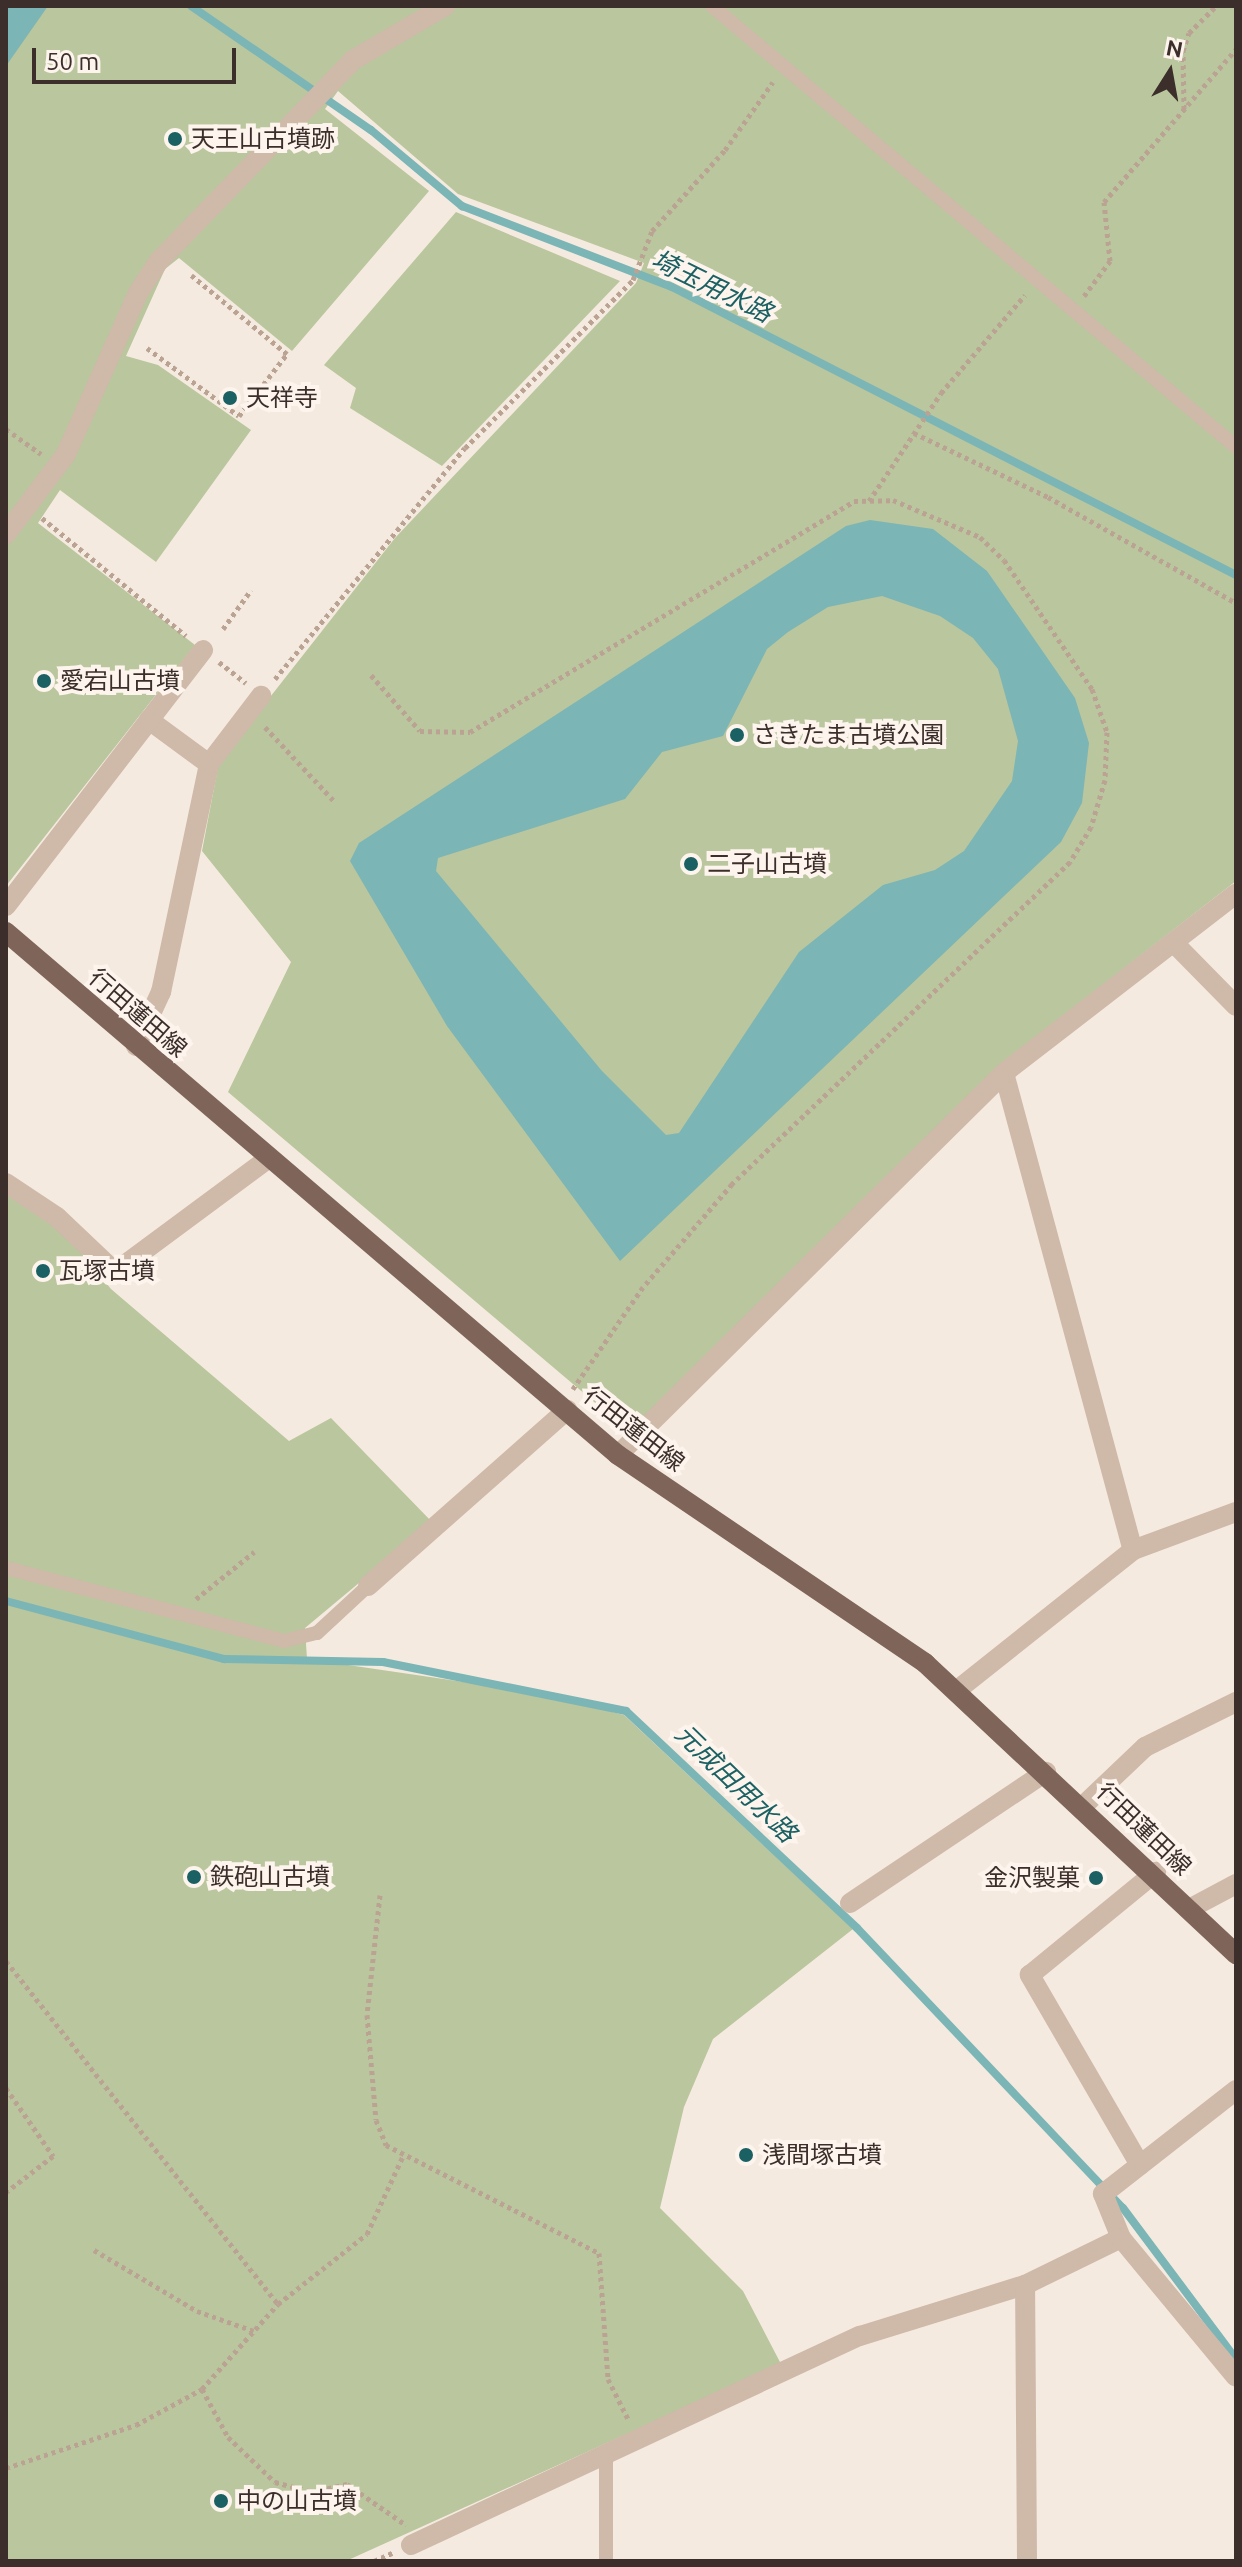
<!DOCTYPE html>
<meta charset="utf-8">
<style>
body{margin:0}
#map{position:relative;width:1242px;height:2567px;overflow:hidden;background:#f5eadf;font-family:Ubuntu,"Noto Sans JP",sans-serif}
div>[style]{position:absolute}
.green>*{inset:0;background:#bac69d}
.water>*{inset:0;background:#7bb5b5}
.stream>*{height:8px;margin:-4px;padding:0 4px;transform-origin:4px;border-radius:4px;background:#7bb5b5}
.path>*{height:5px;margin-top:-2.5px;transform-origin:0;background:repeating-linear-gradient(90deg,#bba393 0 4px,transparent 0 8px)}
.service>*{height:14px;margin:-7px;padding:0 7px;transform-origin:7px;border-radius:7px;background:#cfb9a9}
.pedestrian>*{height:20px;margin:-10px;padding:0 10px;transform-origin:10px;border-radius:10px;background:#cfb9a9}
.minor>*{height:20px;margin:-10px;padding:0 10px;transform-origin:10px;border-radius:10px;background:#cfb9a9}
.primary>*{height:20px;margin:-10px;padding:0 10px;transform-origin:10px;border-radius:10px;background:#7f645a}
.dots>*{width:22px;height:22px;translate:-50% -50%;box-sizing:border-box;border:4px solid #fcf4ed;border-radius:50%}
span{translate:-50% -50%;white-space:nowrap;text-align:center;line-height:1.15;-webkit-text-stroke:8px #fcf4ed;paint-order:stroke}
.poi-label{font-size:24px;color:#3c2e2a}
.left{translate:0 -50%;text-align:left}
.right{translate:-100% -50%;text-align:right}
.street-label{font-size:24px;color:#3c2e2a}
.water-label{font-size:26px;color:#1b6062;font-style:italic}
.frame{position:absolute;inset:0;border:8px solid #3c2e2a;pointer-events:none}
.north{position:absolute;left:1130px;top:32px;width:80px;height:80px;-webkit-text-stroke:6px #fcf4ed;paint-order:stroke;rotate:11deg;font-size:22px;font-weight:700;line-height:32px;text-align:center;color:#3c2e2a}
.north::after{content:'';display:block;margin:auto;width:28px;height:36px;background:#3c2e2a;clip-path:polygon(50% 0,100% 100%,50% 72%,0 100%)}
.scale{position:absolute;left:32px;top:48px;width:204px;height:36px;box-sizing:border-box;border:4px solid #3c2e2a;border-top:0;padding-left:10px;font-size:24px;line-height:28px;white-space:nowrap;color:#3c2e2a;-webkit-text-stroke:6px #fcf4ed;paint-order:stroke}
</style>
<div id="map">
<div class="green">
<div style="clip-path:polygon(6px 6px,1236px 6px,1236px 881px,996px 1068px,645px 1417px,625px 1428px,228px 1092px,291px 962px,202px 851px,219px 762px,395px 538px,636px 283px,644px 263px,458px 194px,338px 91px,325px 109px,429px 191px,292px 351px,179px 258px,165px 269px,126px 356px,158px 365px,251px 430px,156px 562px,60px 490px,38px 523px,195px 645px,6px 886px)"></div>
<div style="clip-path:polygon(456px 212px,620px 281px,442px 466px,350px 408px,356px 388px,324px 365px)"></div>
<div style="clip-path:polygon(6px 1191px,58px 1225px,111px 1289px,289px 1441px,331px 1418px,432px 1522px,305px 1628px,307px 1659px,539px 1693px,624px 1715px,853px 1929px,713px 2039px,684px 2107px,660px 2208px,743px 2291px,781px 2364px,346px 2561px,6px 2561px)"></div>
</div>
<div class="water">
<div style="clip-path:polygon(6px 6px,48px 6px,6px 66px)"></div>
<div style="clip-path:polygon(evenodd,870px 520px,933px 529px,987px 571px,1075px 698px,1089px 743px,1082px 803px,1061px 842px,620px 1261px,447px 1026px,350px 861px,359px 843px,846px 526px,870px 520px,882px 596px,940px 616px,973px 638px,998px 669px,1018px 741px,1012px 781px,964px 851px,935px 870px,883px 885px,799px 952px,679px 1133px,666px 1135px,602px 1071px,436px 871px,438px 858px,625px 799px,662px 752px,723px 736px,767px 649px,788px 632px,828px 607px,882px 596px)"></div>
</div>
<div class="stream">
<div style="left:191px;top:6px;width:219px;rotate:34.6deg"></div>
<div style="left:371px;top:130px;width:119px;rotate:39.9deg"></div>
<div style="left:462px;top:206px;width:225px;rotate:21.1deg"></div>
<div style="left:672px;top:287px;width:633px;rotate:27.05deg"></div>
<div style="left:6px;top:1601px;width:226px;rotate:14.9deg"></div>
<div style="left:224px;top:1659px;width:159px;rotate:1.1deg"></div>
<div style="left:383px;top:1662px;width:248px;rotate:11.4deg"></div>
<div style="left:626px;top:1711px;width:317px;rotate:43.2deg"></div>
<div style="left:857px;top:1928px;width:386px;rotate:46.5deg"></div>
<div style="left:1123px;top:2208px;width:189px;rotate:53.2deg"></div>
</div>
<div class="path">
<div style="left:1184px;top:109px;width:58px;rotate:-91deg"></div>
<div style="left:1183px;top:51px;width:19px;rotate:-72deg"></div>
<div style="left:1189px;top:33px;width:38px;rotate:-45deg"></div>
<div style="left:1084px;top:296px;width:44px;rotate:-53.4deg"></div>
<div style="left:1110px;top:261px;width:59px;rotate:-95.8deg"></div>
<div style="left:1104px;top:202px;width:202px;rotate:-49.2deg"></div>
<div style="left:147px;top:348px;width:114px;rotate:36.5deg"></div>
<div style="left:239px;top:416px;width:78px;rotate:-52.3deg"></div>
<div style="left:287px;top:354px;width:124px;rotate:-140.5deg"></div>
<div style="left:6px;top:429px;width:43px;rotate:35.5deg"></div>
<div style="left:914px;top:433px;width:148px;rotate:25.5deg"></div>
<div style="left:1048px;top:497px;width:216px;rotate:29.4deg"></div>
<div style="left:869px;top:501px;width:130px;rotate:-56.3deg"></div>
<div style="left:941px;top:393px;width:129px;rotate:-49.4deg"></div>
<div style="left:42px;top:518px;width:186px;rotate:39.3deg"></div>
<div style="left:223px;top:629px;width:48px;rotate:-54.3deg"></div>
<div style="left:219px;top:662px;width:34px;rotate:38deg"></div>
<div style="left:371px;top:675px;width:74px;rotate:48.8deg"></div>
<div style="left:420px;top:731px;width:50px;rotate:1.1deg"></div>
<div style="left:470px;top:732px;width:448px;rotate:-31deg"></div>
<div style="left:854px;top:501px;width:39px;rotate:-1deg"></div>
<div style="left:893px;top:500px;width:95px;rotate:23deg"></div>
<div style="left:980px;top:537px;width:33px;rotate:44deg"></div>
<div style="left:1004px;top:560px;width:156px;rotate:55.7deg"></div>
<div style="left:1092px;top:689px;width:46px;rotate:70.8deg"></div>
<div style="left:1107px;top:732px;width:48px;rotate:92.4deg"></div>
<div style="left:1105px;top:780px;width:49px;rotate:106.6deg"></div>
<div style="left:1091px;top:827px;width:41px;rotate:121deg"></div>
<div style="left:1070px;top:862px;width:467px;rotate:136.4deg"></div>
<div style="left:732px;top:1184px;width:136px;rotate:130.8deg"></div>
<div style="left:643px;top:1287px;width:124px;rotate:124.5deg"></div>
<div style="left:275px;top:679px;width:299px;rotate:-50.6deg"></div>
<div style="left:465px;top:448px;width:238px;rotate:-45deg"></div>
<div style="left:633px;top:280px;width:53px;rotate:-68.8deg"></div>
<div style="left:652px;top:231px;width:109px;rotate:-48deg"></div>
<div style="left:725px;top:150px;width:83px;rotate:-54.8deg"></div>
<div style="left:265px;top:727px;width:103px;rotate:47deg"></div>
<div style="left:196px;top:1599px;width:75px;rotate:-39deg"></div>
<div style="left:380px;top:1895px;width:121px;rotate:96.2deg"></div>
<div style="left:367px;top:2015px;width:105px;rotate:85.1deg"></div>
<div style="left:376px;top:2120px;width:27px;rotate:68deg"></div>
<div style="left:386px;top:2145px;width:239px;rotate:26.9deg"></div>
<div style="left:599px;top:2253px;width:126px;rotate:85.9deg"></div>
<div style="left:608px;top:2379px;width:45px;rotate:63.4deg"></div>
<div style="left:6px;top:1961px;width:438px;rotate:51.6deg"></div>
<div style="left:6px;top:2088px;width:83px;rotate:55.3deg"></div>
<div style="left:53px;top:2156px;width:59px;rotate:142.5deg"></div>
<div style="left:94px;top:2250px;width:120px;rotate:30.6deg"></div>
<div style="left:197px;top:2311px;width:60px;rotate:19.3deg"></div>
<div style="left:202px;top:2389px;width:55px;rotate:61.6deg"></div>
<div style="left:228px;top:2437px;width:65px;rotate:43.8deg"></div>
<div style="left:275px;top:2482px;width:38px;rotate:15deg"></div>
<div style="left:312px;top:2492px;width:36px;rotate:-13deg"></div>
<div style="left:347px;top:2484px;width:72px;rotate:34.8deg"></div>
<div style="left:6px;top:2468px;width:137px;rotate:-18.3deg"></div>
<div style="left:136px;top:2425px;width:75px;rotate:-28.6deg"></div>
<div style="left:202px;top:2389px;width:114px;rotate:-48.2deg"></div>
<div style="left:278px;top:2304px;width:113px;rotate:-38.2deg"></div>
<div style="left:367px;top:2234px;width:88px;rotate:-65.2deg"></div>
<div style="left:374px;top:2561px;width:20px;rotate:-24deg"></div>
</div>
<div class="service">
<div style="left:712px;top:6px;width:685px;rotate:40.08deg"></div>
<div style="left:6px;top:1568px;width:287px;rotate:14.7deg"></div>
<div style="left:284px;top:1641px;width:34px;rotate:-14deg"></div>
<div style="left:317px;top:1633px;width:69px;rotate:-42.7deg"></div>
<div style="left:606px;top:2561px;width:106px;rotate:-90deg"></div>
</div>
<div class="pedestrian">
<div style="left:6px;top:534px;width:100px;rotate:-53.1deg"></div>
<div style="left:66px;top:454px;width:176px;rotate:-65.9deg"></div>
<div style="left:138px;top:293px;width:38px;rotate:-57deg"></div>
<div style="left:159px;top:261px;width:279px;rotate:-46deg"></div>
<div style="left:353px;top:60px;width:107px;rotate:-30.4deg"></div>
</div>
<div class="minor">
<div style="left:149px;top:720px;width:74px;rotate:36.3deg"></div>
<div style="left:6px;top:906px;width:323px;rotate:-52.4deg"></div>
<div style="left:1175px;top:944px;width:87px;rotate:45.5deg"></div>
<div style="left:136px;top:1046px;width:60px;rotate:-65.2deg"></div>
<div style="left:161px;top:992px;width:233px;rotate:-78.1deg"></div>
<div style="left:209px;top:764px;width:86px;rotate:-52.6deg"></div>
<div style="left:1004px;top:1073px;width:494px;rotate:74.9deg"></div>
<div style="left:6px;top:1183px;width:61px;rotate:33.7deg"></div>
<div style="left:57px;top:1217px;width:80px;rotate:43.5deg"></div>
<div style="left:115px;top:1272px;width:192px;rotate:-36.5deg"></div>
<div style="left:618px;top:1455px;width:543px;rotate:-44.7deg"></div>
<div style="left:1004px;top:1073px;width:293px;rotate:-37.7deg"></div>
<div style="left:368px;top:1586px;width:266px;rotate:-41.5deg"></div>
<div style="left:956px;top:1691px;width:226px;rotate:-38.5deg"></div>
<div style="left:1133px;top:1550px;width:110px;rotate:-20.3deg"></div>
<div style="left:1083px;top:1806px;width:86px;rotate:-43.6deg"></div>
<div style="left:1145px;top:1747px;width:102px;rotate:-26.3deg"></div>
<div style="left:850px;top:1903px;width:236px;rotate:-33.8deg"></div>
<div style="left:1189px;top:1909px;width:53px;rotate:-28deg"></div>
<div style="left:1140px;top:2165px;width:220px;rotate:-120.1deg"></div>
<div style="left:1030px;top:1975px;width:163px;rotate:-39.3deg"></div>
<div style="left:1121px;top:2238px;width:48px;rotate:-112.2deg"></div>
<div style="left:1103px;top:2194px;width:169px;rotate:-38deg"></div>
<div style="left:411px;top:2545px;width:495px;rotate:-25deg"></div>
<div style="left:860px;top:2336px;width:173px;rotate:-17.2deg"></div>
<div style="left:1027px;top:2561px;width:276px;rotate:-90.4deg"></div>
<div style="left:1025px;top:2285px;width:107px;rotate:-26.1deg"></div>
<div style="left:1121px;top:2238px;width:180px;rotate:50.4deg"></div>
</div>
<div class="primary">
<div style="left:6px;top:932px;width:805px;rotate:40.52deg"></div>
<div style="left:618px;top:1455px;width:371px;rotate:34.1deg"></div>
<div style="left:925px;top:1663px;width:426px;rotate:43.1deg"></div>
</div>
<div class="dots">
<div style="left:175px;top:139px;background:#1b6062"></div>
<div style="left:230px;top:398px;background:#1b6062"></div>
<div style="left:44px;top:681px;background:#1b6062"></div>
<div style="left:737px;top:735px;background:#1b6062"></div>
<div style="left:691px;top:864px;background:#1b6062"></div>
<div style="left:43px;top:1271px;background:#1b6062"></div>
<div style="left:194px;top:1877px;background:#1b6062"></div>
<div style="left:1096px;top:1878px;background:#1b6062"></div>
<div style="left:746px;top:2155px;background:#1b6062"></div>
<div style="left:221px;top:2501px;background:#1b6062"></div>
</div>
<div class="poi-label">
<span class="left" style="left:191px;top:139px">天王山古墳跡</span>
<span class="left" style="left:246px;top:398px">天祥寺</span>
<span class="left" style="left:60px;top:681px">愛宕山古墳</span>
<span class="left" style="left:753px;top:735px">さきたま古墳公園</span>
<span class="left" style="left:707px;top:864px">二子山古墳</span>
<span class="left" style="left:59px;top:1271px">瓦塚古墳</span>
<span class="left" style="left:210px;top:1877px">鉄砲山古墳</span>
<span class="right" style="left:1080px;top:1878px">金沢製菓</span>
<span class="left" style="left:762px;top:2155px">浅間塚古墳</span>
<span class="left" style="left:237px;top:2501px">中の山古墳</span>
</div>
<div class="street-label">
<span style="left:138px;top:1013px;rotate:41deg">行田蓮田線</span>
<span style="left:634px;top:1429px;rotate:38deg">行田蓮田線</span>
<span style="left:1144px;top:1829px;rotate:44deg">行田蓮田線</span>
</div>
<div class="water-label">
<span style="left:712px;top:286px;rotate:26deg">埼玉用水路</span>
<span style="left:736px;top:1783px;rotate:44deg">元成田用水路</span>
</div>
<div class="frame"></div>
<div class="north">N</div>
<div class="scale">50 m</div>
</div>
